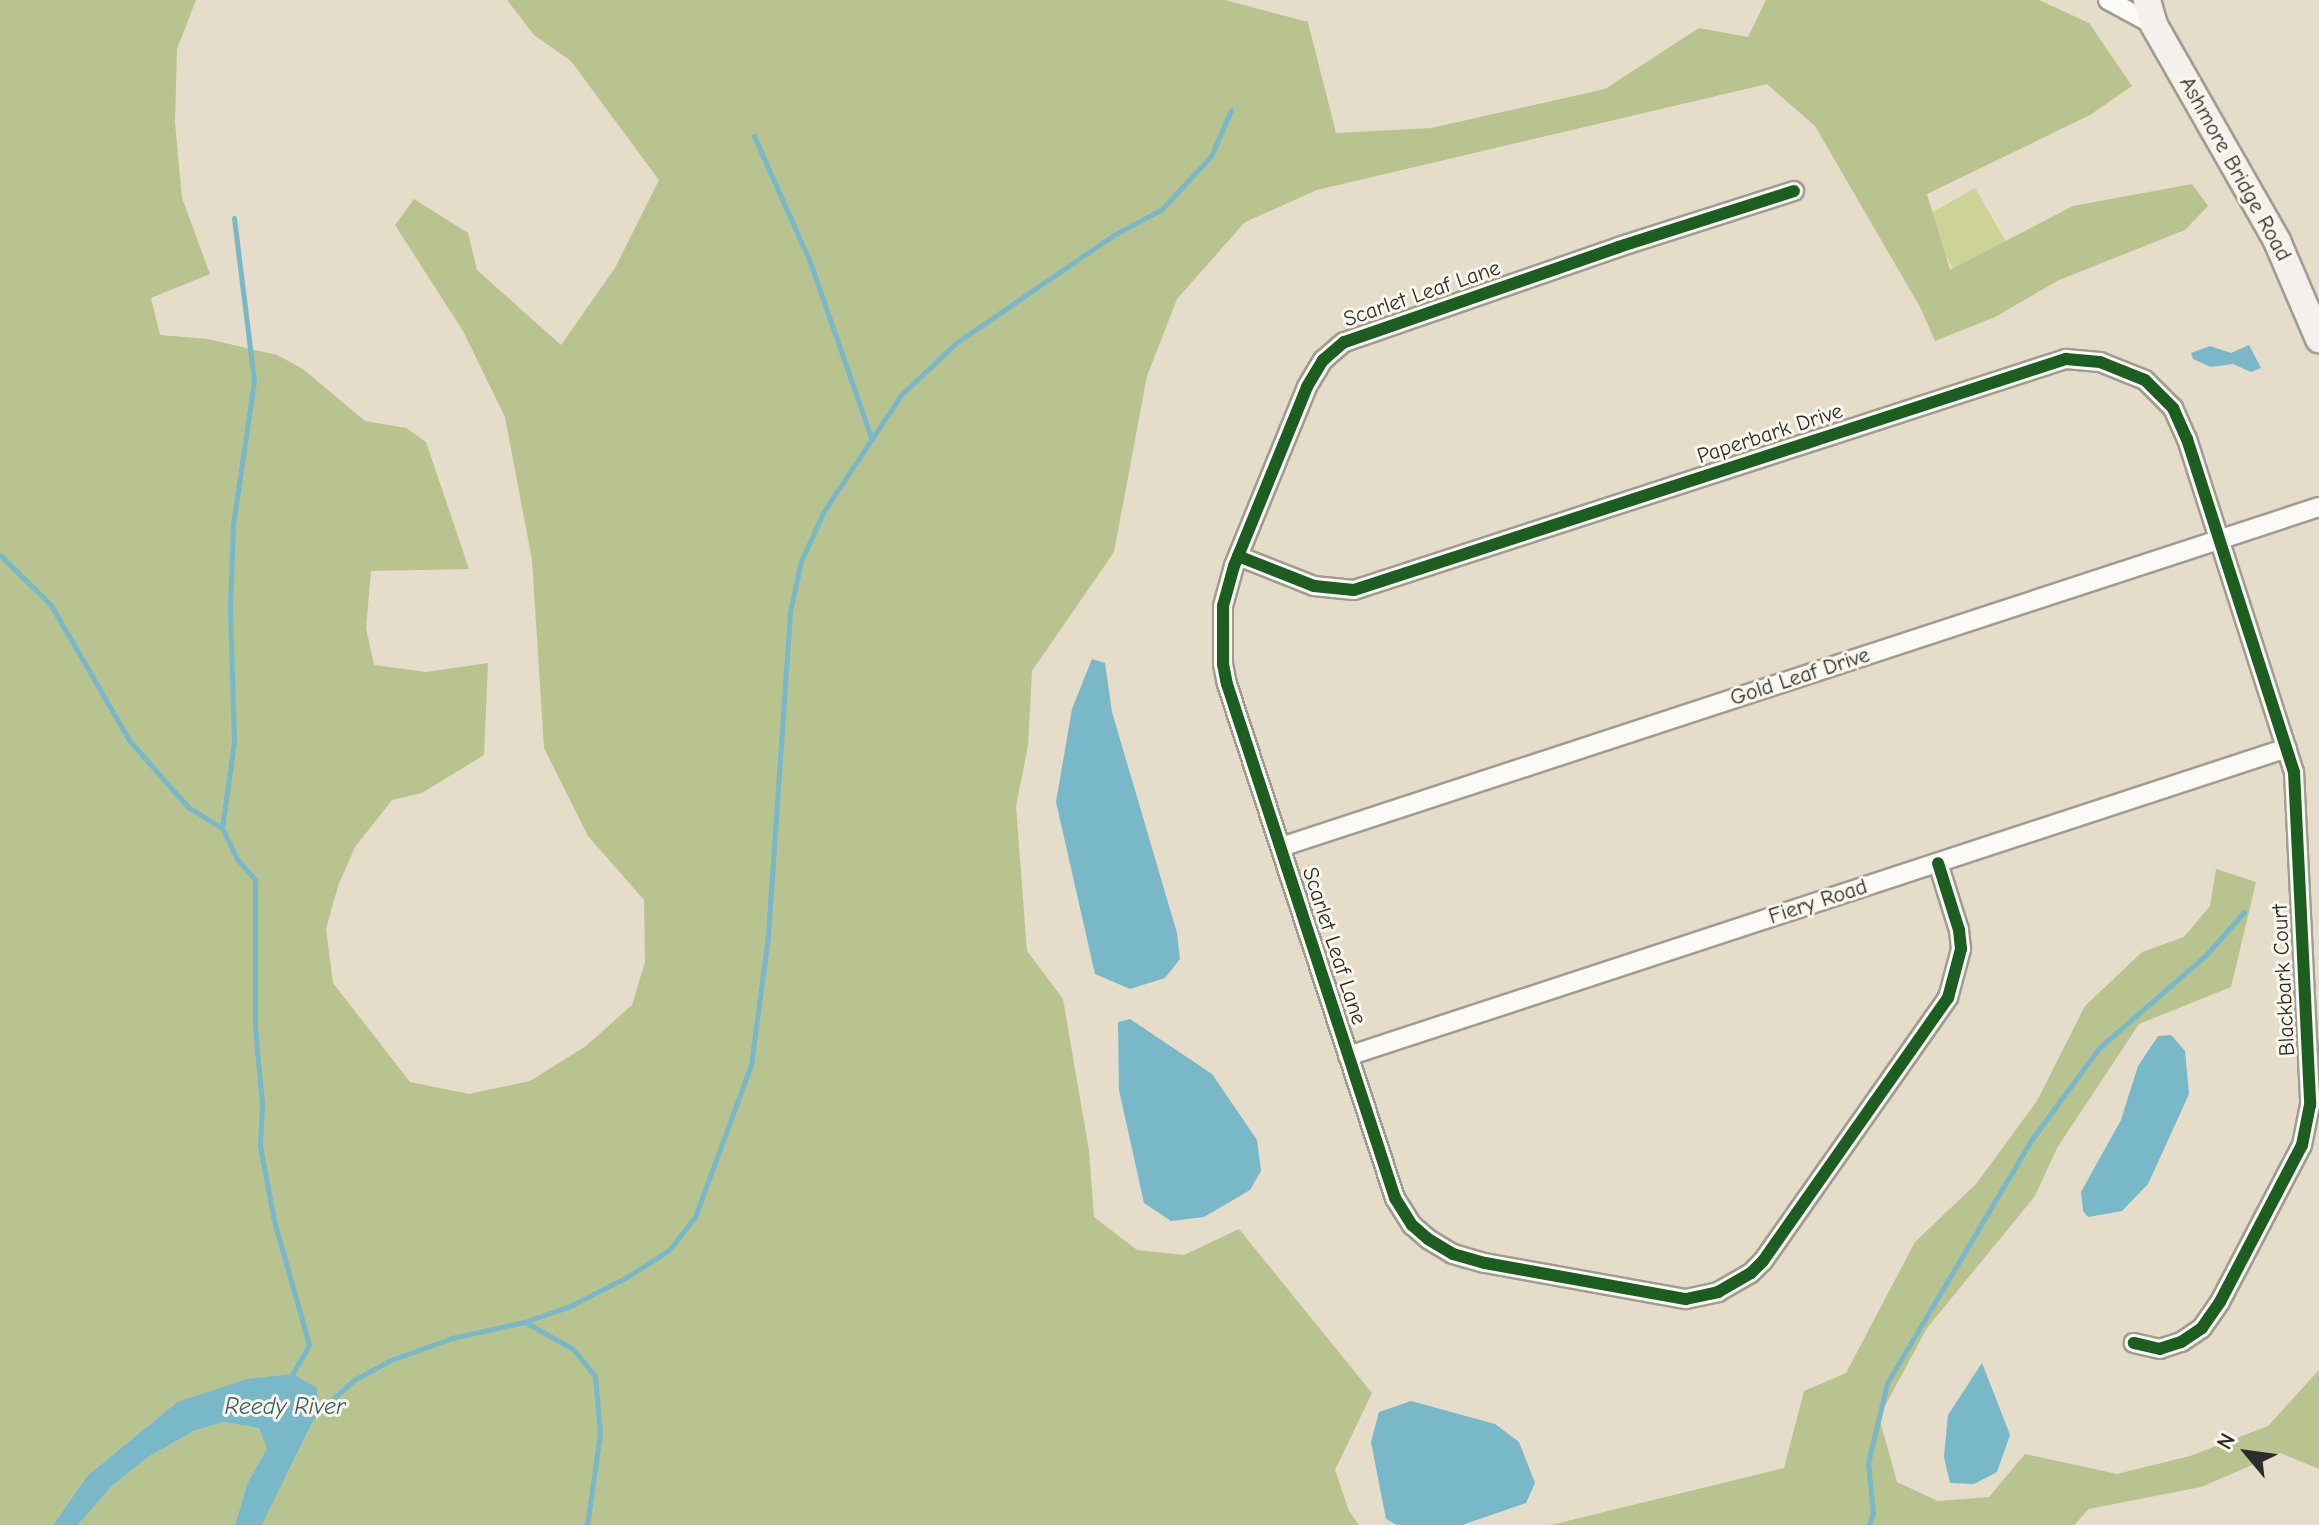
<!DOCTYPE html>
<style>
body{margin:0}
#map{position:relative;width:2319px;height:1525px;overflow:hidden;background:#e5dcc9;font-family:"Comic Neue",sans-serif}
div>[style]{position:absolute}
.green>*{inset:0;background:#cdd296;transform-origin:0 0}
.forest>*{inset:0;background:#b8c38f}
.water>*{inset:0;background:#78b8c9}
.stream>*{height:5px;margin:-2.5px;padding:0 2.5px;transform-origin:2.5px;border-radius:2.5px;background:#78b8c9}
.roads{filter:drop-shadow(2px 0 #a19c91) drop-shadow(-2px 0 #a19c91) drop-shadow(0 2px #a19c91) drop-shadow(0 -2px #a19c91)}
.street>*{height:18px;margin:-9px;padding:0 9px;transform-origin:9px;border-radius:9px;background:#fbfaf7}
.secondary>*{height:26px;margin:-13px;padding:0 13px;transform-origin:13px;border-radius:13px;background:#f4f1ec}
.cycleway>*{height:12px;margin:-6px;padding:0 6px;transform-origin:6px;border-radius:6px;background:#1b5e20}
span{translate:-50% -50%;white-space:nowrap;text-align:center;line-height:1.15;-webkit-text-stroke:6px #fbf7ec;paint-order:stroke}
.street-label{font-size:22px;color:#2b2b2b}
.water-label{font-size:24px;color:#375d6a;font-style:italic}
.north{position:absolute;left:2207px;top:1413px;width:80px;height:80px;-webkit-text-stroke:6px #fbf7ec;paint-order:stroke;rotate:299deg;font-size:22px;font-weight:700;line-height:32px;text-align:center;color:#2b2b2b}
.north::after{content:'';display:block;margin:auto;width:28px;height:36px;background:#2b2b2b;clip-path:polygon(50% 0,100% 100%,50% 72%,0 100%)}
</style>
<div id="map">
<div class="green">
<div style="left:1975px;top:188px;width:73px;height:59px;rotate:60deg"></div>
</div>
<div class="forest">
<div style="clip-path:polygon(0 0,196px 0,177px 49px,175px 122px,182px 198px,210px 274px,151px 298px,160px 335px,208px 339px,277px 355px,303px 369px,365px 421px,406px 428px,426px 442px,469px 569px,371px 571px,366px 628px,374px 665px,426px 672px,488px 663px,484px 755px,422px 793px,392px 800px,355px 847px,338px 886px,326px 929px,333px 983px,410px 1082px,469px 1094px,530px 1081px,586px 1046px,632px 1005px,645px 962px,644px 900px,588px 836px,544px 748px,532px 560px,505px 417px,463px 331px,395px 225px,414px 199px,468px 233px,477px 270px,561px 345px,615px 268px,659px 180px,571px 61px,534px 35px,507px 0,1225px 0,1308px 22px,1336px 133px,1431px 128px,1605px 89px,1699px 28px,1748px 37px,1766px 0,2039px 0,2089px 23px,2132px 86px,2090px 115px,1927px 194px,1950px 270px,2073px 206px,2192px 184px,2208px 206px,2185px 230px,2059px 280px,1995px 317px,1935px 341px,1920px 307px,1815px 126px,1767px 84px,1317px 190px,1245px 222px,1177px 299px,1147px 376px,1114px 552px,1032px 671px,1028px 746px,1016px 806px,1027px 951px,1063px 999px,1089px 1151px,1094px 1217px,1137px 1250px,1184px 1255px,1239px 1229px,1372px 1393px,1335px 1470px,1349px 1511px,1359px 1525px,262px 1525px,317px 1413px,177px 1402px,87px 1476px,53px 1525px,0 1525px)"></div>
<div style="clip-path:polygon(2216px 869px,2256px 882px,2231px 987px,2139px 1024px,2057px 1148px,2035px 1196px,1927px 1328px,1879px 1417px,1897px 1482px,1938px 1501px,1989px 1497px,2025px 1454px,2117px 1474px,2190px 1456px,2268px 1426px,2319px 1370px,2319px 1469px,2280px 1453px,2201px 1487px,2089px 1509px,2074px 1525px,1551px 1525px,1784px 1468px,1804px 1391px,1846px 1373px,1915px 1242px,1976px 1184px,2037px 1101px,2085px 1006px,2142px 952px,2184px 937px,2210px 906px)"></div>
<div style="clip-path:polygon(224px 1422px,259px 1428px,268px 1449px,247px 1484px,235px 1525px,78px 1525px,112px 1486px,148px 1457px,194px 1431px)"></div>
</div>
<div class="water">
<div style="clip-path:polygon(2249px 345px,2261px 368px,2251px 372px,2233px 364px,2211px 367px,2193px 359px,2191px 353px,2210px 346px,2231px 353px)"></div>
<div style="clip-path:polygon(1092px 659px,1105px 663px,1112px 712px,1177px 933px,1180px 959px,1165px 978px,1130px 989px,1095px 974px,1056px 802px,1072px 709px)"></div>
<div style="clip-path:polygon(1130px 1019px,1212px 1074px,1257px 1140px,1261px 1171px,1250px 1190px,1204px 1217px,1171px 1221px,1144px 1203px,1119px 1090px,1118px 1022px)"></div>
<div style="clip-path:polygon(2171px 1035px,2185px 1051px,2189px 1094px,2148px 1184px,2122px 1211px,2088px 1217px,2083px 1211px,2081px 1192px,2121px 1120px,2138px 1066px,2158px 1036px)"></div>
<div style="clip-path:polygon(1982px 1363px,2010px 1435px,1997px 1472px,1974px 1484px,1950px 1483px,1944px 1457px,1948px 1415px)"></div>
<div style="clip-path:polygon(293px 1374px,317px 1388px,317px 1413px,262px 1525px,235px 1525px,247px 1484px,267px 1449px,259px 1428px,224px 1422px,194px 1431px,148px 1457px,112px 1486px,78px 1525px,53px 1525px,87px 1476px,177px 1402px,247px 1379px)"></div>
<div style="clip-path:polygon(1411px 1401px,1495px 1424px,1519px 1442px,1535px 1483px,1526px 1503px,1462px 1525px,1397px 1525px,1386px 1519px,1371px 1442px,1379px 1412px)"></div>
</div>
<div class="stream">
<div style="left:754px;top:136px;width:138px;rotate:66deg"></div>
<div style="left:810px;top:262px;width:188px;rotate:70.8deg"></div>
<div style="left:234px;top:218px;width:164px;rotate:83deg"></div>
<div style="left:254px;top:381px;width:146px;rotate:98.3deg"></div>
<div style="left:233px;top:525px;width:82px;rotate:92.1deg"></div>
<div style="left:230px;top:607px;width:135px;rotate:88.3deg"></div>
<div style="left:234px;top:742px;width:87px;rotate:97.9deg"></div>
<div style="left:222px;top:828px;width:34px;rotate:64deg"></div>
<div style="left:237px;top:859px;width:28px;rotate:49deg"></div>
<div style="left:255px;top:880px;width:148px;rotate:90deg"></div>
<div style="left:255px;top:1028px;width:76px;rotate:84.7deg"></div>
<div style="left:262px;top:1104px;width:42px;rotate:92.7deg"></div>
<div style="left:260px;top:1146px;width:76px;rotate:79.4deg"></div>
<div style="left:274px;top:1221px;width:129px;rotate:74.2deg"></div>
<div style="left:309px;top:1345px;width:40px;rotate:119.7deg"></div>
<div style="left:0;top:555px;width:71px;rotate:44.4deg"></div>
<div style="left:51px;top:605px;width:156px;rotate:60deg"></div>
<div style="left:129px;top:740px;width:89px;rotate:48.6deg"></div>
<div style="left:188px;top:807px;width:40px;rotate:32deg"></div>
<div style="left:525px;top:1322px;width:55px;rotate:29.4deg"></div>
<div style="left:573px;top:1349px;width:35px;rotate:51deg"></div>
<div style="left:595px;top:1376px;width:57px;rotate:85deg"></div>
<div style="left:600px;top:1433px;width:93px;rotate:98deg"></div>
<div style="left:314px;top:1416px;width:54px;rotate:-42deg"></div>
<div style="left:354px;top:1380px;width:42px;rotate:-28.4deg"></div>
<div style="left:391px;top:1360px;width:65px;rotate:-19.8deg"></div>
<div style="left:452px;top:1338px;width:74px;rotate:-12.5deg"></div>
<div style="left:524px;top:1322px;width:46px;rotate:-18.8deg"></div>
<div style="left:568px;top:1307px;width:66px;rotate:-27deg"></div>
<div style="left:627px;top:1277px;width:50px;rotate:-32.7deg"></div>
<div style="left:669px;top:1250px;width:42px;rotate:-51.8deg"></div>
<div style="left:695px;top:1217px;width:162px;rotate:-69.8deg"></div>
<div style="left:751px;top:1065px;width:131px;rotate:-82.5deg"></div>
<div style="left:768px;top:935px;width:324px;rotate:-86.1deg"></div>
<div style="left:790px;top:612px;width:52px;rotate:-77.8deg"></div>
<div style="left:801px;top:561px;width:55px;rotate:-65.3deg"></div>
<div style="left:824px;top:511px;width:139px;rotate:-56.4deg"></div>
<div style="left:901px;top:395px;width:76px;rotate:-43.4deg"></div>
<div style="left:956px;top:343px;width:191px;rotate:-34.4deg"></div>
<div style="left:1114px;top:235px;width:55px;rotate:-28.4deg"></div>
<div style="left:1162px;top:209px;width:72px;rotate:-47.2deg"></div>
<div style="left:1211px;top:156px;width:50px;rotate:-66.5deg"></div>
<div style="left:1869px;top:1525px;width:13px;rotate:-72deg"></div>
<div style="left:1873px;top:1513px;width:50px;rotate:-95.7deg"></div>
<div style="left:1868px;top:1463px;width:82px;rotate:-76.6deg"></div>
<div style="left:1887px;top:1383px;width:284px;rotate:-59.3deg"></div>
<div style="left:2032px;top:1139px;width:113px;rotate:-53.6deg"></div>
<div style="left:2099px;top:1048px;width:143px;rotate:-41deg"></div>
<div style="left:2207px;top:954px;width:56px;rotate:-48.6deg"></div>
</div>
<div class="roads">
<div class="street">
<div style="left:2108px;top:0;width:52px;rotate:28.5deg"></div>
<div style="left:1794px;top:191px;width:184px;rotate:162.3deg"></div>
<div style="left:1619px;top:247px;width:291px;rotate:160.9deg"></div>
<div style="left:1344px;top:342px;width:28px;rotate:139deg"></div>
<div style="left:1323px;top:360px;width:31px;rotate:121deg"></div>
<div style="left:1307px;top:387px;width:193px;rotate:112.2deg"></div>
<div style="left:1234px;top:566px;width:41px;rotate:105.4deg"></div>
<div style="left:1223px;top:606px;width:58px;rotate:90deg"></div>
<div style="left:1223px;top:664px;width:20px;rotate:79deg"></div>
<div style="left:1227px;top:684px;width:541px;rotate:71.9deg"></div>
<div style="left:1395px;top:1198px;width:32px;rotate:58deg"></div>
<div style="left:1412px;top:1225px;width:21px;rotate:41deg"></div>
<div style="left:1428px;top:1239px;width:29px;rotate:31deg"></div>
<div style="left:1453px;top:1254px;width:33px;rotate:16deg"></div>
<div style="left:1485px;top:1263px;width:204px;rotate:10.2deg"></div>
<div style="left:1686px;top:1299px;width:33px;rotate:-12deg"></div>
<div style="left:1718px;top:1292px;width:38px;rotate:-30deg"></div>
<div style="left:1751px;top:1273px;width:17px;rotate:-45deg"></div>
<div style="left:1763px;top:1261px;width:322px;rotate:-54.9deg"></div>
<div style="left:1948px;top:998px;width:51px;rotate:-75.1deg"></div>
<div style="left:1961px;top:949px;width:19px;rotate:-96deg"></div>
<div style="left:1959px;top:930px;width:70px;rotate:-107.4deg"></div>
<div style="left:1238px;top:556px;width:82px;rotate:21.5deg"></div>
<div style="left:1314px;top:586px;width:40px;rotate:5.7deg"></div>
<div style="left:1354px;top:590px;width:749px;rotate:-17.98deg"></div>
<div style="left:2066px;top:359px;width:34px;rotate:5deg"></div>
<div style="left:2100px;top:362px;width:48px;rotate:21.8deg"></div>
<div style="left:2145px;top:380px;width:40px;rotate:45deg"></div>
<div style="left:2173px;top:408px;width:34px;rotate:66deg"></div>
<div style="left:2187px;top:439px;width:350px;rotate:72.2deg"></div>
<div style="left:2294px;top:772px;width:333px;rotate:87.2deg"></div>
<div style="left:2310px;top:1105px;width:41px;rotate:101.3deg"></div>
<div style="left:2302px;top:1145px;width:177px;rotate:117.6deg"></div>
<div style="left:2220px;top:1302px;width:32px;rotate:125deg"></div>
<div style="left:2202px;top:1328px;width:25px;rotate:146deg"></div>
<div style="left:2181px;top:1342px;width:22px;rotate:162deg"></div>
<div style="left:2160px;top:1349px;width:27px;rotate:-167deg"></div>
<div style="left:1281px;top:847px;width:1092px;rotate:-18.14deg"></div>
<div style="left:1348px;top:1056px;width:988px;rotate:-18.16deg"></div>
</div>
<div class="secondary">
<div style="left:2147px;top:0;width:26px;rotate:74deg"></div>
<div style="left:2154px;top:25px;width:249px;rotate:60.3deg"></div>
<div style="left:2277px;top:241px;width:107px;rotate:66.8deg"></div>
</div>
</div>
<div class="cycleway">
<div style="left:1794px;top:191px;width:184px;rotate:162.3deg"></div>
<div style="left:1619px;top:247px;width:291px;rotate:160.9deg"></div>
<div style="left:1344px;top:342px;width:28px;rotate:139deg"></div>
<div style="left:1323px;top:360px;width:31px;rotate:121deg"></div>
<div style="left:1307px;top:387px;width:193px;rotate:112.2deg"></div>
<div style="left:1234px;top:566px;width:41px;rotate:105.4deg"></div>
<div style="left:1223px;top:606px;width:58px;rotate:90deg"></div>
<div style="left:1223px;top:664px;width:20px;rotate:79deg"></div>
<div style="left:1227px;top:684px;width:541px;rotate:71.9deg"></div>
<div style="left:1395px;top:1198px;width:32px;rotate:58deg"></div>
<div style="left:1412px;top:1225px;width:21px;rotate:41deg"></div>
<div style="left:1428px;top:1239px;width:29px;rotate:31deg"></div>
<div style="left:1453px;top:1254px;width:33px;rotate:16deg"></div>
<div style="left:1485px;top:1263px;width:204px;rotate:10.2deg"></div>
<div style="left:1686px;top:1299px;width:33px;rotate:-12deg"></div>
<div style="left:1718px;top:1292px;width:38px;rotate:-30deg"></div>
<div style="left:1751px;top:1273px;width:17px;rotate:-45deg"></div>
<div style="left:1763px;top:1261px;width:322px;rotate:-54.9deg"></div>
<div style="left:1948px;top:998px;width:51px;rotate:-75.1deg"></div>
<div style="left:1961px;top:949px;width:19px;rotate:-96deg"></div>
<div style="left:1959px;top:930px;width:70px;rotate:-107.4deg"></div>
<div style="left:1238px;top:556px;width:82px;rotate:21.5deg"></div>
<div style="left:1314px;top:586px;width:40px;rotate:5.7deg"></div>
<div style="left:1354px;top:590px;width:749px;rotate:-17.98deg"></div>
<div style="left:2066px;top:359px;width:34px;rotate:5deg"></div>
<div style="left:2100px;top:362px;width:48px;rotate:21.8deg"></div>
<div style="left:2145px;top:380px;width:40px;rotate:45deg"></div>
<div style="left:2173px;top:408px;width:34px;rotate:66deg"></div>
<div style="left:2187px;top:439px;width:350px;rotate:72.2deg"></div>
<div style="left:2294px;top:772px;width:333px;rotate:87.2deg"></div>
<div style="left:2310px;top:1105px;width:41px;rotate:101.3deg"></div>
<div style="left:2302px;top:1145px;width:177px;rotate:117.6deg"></div>
<div style="left:2220px;top:1302px;width:32px;rotate:125deg"></div>
<div style="left:2202px;top:1328px;width:25px;rotate:146deg"></div>
<div style="left:2181px;top:1342px;width:22px;rotate:162deg"></div>
<div style="left:2160px;top:1349px;width:27px;rotate:-167deg"></div>
</div>
<div class="street-label">
<span style="left:2235px;top:169px;rotate:61deg">Ashmore Bridge Road</span>
<span style="left:1422px;top:294px;rotate:-19deg">Scarlet Leaf Lane</span>
<span style="left:1770px;top:434px;rotate:-18deg">Paperbark Drive</span>
<span style="left:1800px;top:677px;rotate:-18deg">Gold Leaf Drive</span>
<span style="left:1818px;top:902px;rotate:-18deg">Fiery Road</span>
<span style="left:1334px;top:946px;rotate:72deg">Scarlet Leaf Lane</span>
<span style="left:2284px;top:980px;rotate:-93deg">Blackbark Court</span>
</div>
<div class="water-label">
<span style="left:285px;top:1407px">Reedy River</span>
</div>
<div class="north">N</div>
</div>
